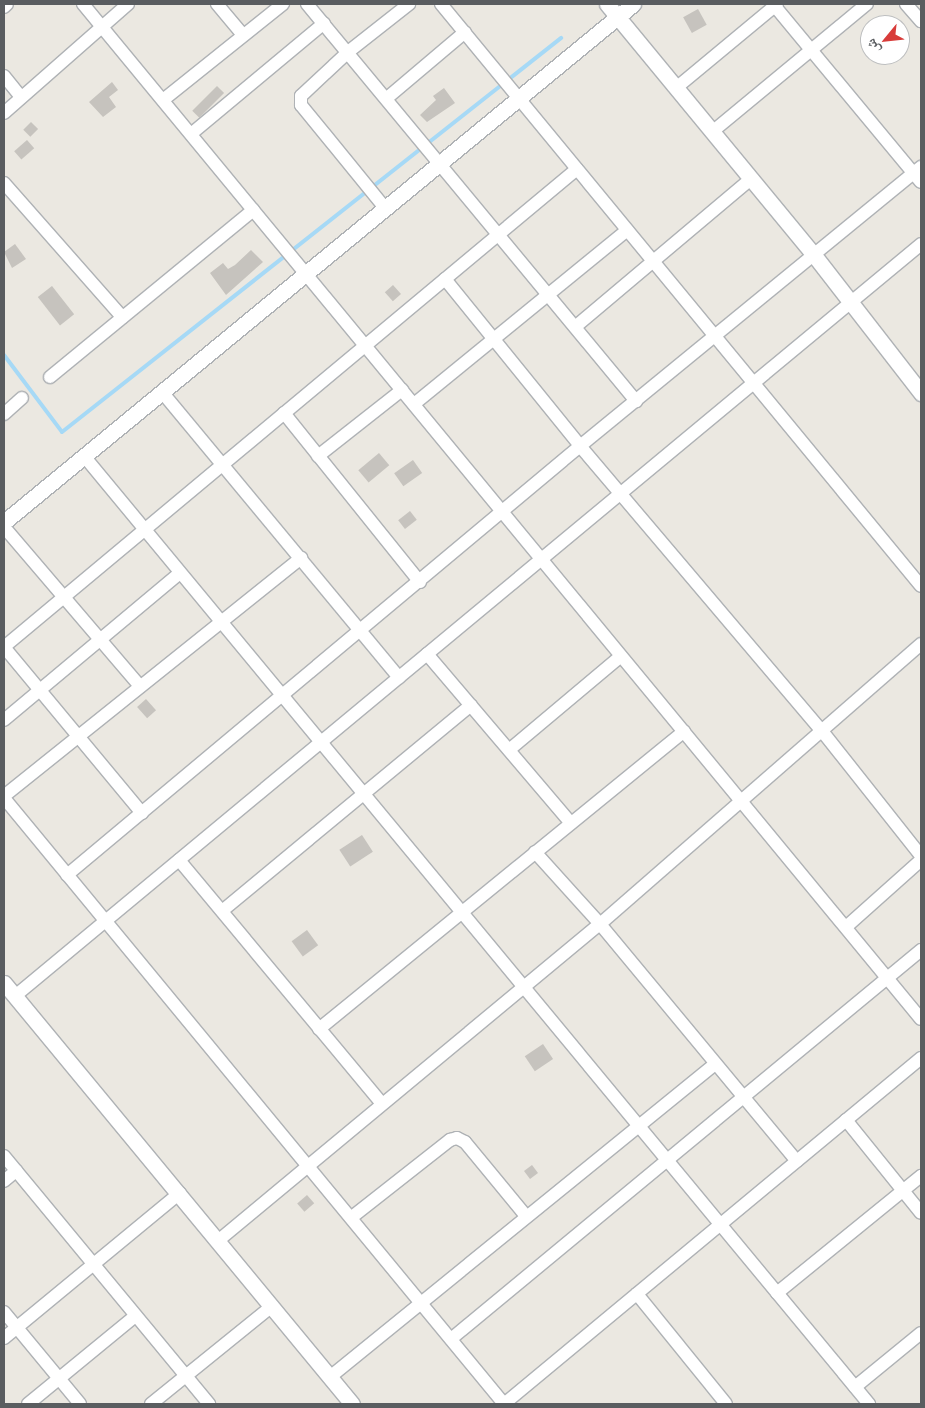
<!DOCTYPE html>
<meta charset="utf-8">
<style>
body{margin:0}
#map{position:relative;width:925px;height:1408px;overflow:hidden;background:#ebe8e1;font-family:Quicksand,"Noto Naskh Arabic",sans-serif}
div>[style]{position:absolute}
.stream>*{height:4px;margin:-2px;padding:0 2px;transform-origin:2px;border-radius:2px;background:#a6d9f6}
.building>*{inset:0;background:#c6c3be;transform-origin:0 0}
.roads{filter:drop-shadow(1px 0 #afb2b5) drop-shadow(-1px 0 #afb2b5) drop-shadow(0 1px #afb2b5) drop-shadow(0 -1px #afb2b5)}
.minor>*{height:12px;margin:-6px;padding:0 6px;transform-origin:6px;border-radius:6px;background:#fff}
.tertiary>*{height:15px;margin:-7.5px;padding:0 7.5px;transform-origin:7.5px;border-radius:7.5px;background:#fff}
span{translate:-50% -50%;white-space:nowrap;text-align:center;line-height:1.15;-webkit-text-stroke:5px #fff;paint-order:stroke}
.frame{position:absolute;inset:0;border:5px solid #5a5d60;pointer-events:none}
.north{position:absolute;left:860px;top:15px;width:50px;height:50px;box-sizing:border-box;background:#fff;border:1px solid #bdbebf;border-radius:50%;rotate:242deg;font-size:14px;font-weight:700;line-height:20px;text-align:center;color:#5a5d60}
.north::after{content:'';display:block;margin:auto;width:18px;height:22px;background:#d83c3a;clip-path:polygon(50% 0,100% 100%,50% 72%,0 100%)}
</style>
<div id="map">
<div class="stream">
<div style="left:4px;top:355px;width:96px;rotate:53deg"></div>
<div style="left:62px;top:432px;width:636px;rotate:-38.29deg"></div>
</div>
<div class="building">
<div style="left:698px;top:9px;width:18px;height:17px;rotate:61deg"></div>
<div style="clip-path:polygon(112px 82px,118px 90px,109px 97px,116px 107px,103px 117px,89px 102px)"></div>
<div style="left:217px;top:86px;width:10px;height:35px;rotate:45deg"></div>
<div style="clip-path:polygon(444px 88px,455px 103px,427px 122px,420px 115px,436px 100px,433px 96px)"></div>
<div style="left:31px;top:122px;width:10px;height:11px;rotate:45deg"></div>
<div style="left:27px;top:140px;width:11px;height:17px;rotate:49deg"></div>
<div style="clip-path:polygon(15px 244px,26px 259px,12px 268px,4px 252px)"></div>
<div style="clip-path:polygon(251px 250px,263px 262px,226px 295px,210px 273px,223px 263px,228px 269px,235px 265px)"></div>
<div style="left:393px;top:285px;width:12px;height:11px;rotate:48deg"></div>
<div style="left:52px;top:286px;width:36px;height:18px;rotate:52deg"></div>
<div style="left:379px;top:453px;width:16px;height:27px;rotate:50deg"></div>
<div style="left:413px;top:460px;width:16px;height:23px;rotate:55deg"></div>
<div style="left:410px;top:511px;width:11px;height:15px;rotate:52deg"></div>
<div style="left:146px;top:699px;width:15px;height:12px;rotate:48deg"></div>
<div style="left:362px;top:835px;width:20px;height:27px;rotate:57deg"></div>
<div style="left:307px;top:930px;width:19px;height:19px;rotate:54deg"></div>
<div style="left:543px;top:1044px;width:18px;height:22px;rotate:56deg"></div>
<div style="left:532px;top:1165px;width:10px;height:10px;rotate:53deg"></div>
<div style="left:307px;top:1195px;width:11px;height:13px;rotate:49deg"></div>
</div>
<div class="roads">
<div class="minor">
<div style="left:83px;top:4px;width:1316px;rotate:50.46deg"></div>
<div style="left:217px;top:4px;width:40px;rotate:50deg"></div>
<div style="left:307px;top:4px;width:516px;rotate:50.35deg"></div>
<div style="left:441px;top:4px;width:754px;rotate:50.49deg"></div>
<div style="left:773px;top:4px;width:231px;rotate:50.3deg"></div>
<div style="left:906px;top:4px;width:23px;rotate:49deg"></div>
<div style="left:4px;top:7px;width:4px;rotate:-45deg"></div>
<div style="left:4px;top:76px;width:27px;rotate:51deg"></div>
<div style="left:676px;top:88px;width:131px;rotate:-39.7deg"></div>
<div style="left:387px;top:98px;width:102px;rotate:-40.2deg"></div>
<div style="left:163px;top:100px;width:154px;rotate:-38.7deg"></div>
<div style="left:4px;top:113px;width:165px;rotate:-41.3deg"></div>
<div style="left:712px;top:132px;width:201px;rotate:-39.6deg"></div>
<div style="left:191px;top:134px;width:173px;rotate:-39.8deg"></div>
<div style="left:4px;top:183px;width:179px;rotate:48.6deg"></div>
<div style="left:385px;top:208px;width:133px;rotate:-129.2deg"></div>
<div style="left:301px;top:105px;width:9px;rotate:-90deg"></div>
<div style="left:301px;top:96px;width:64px;rotate:-43.1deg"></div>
<div style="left:348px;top:52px;width:78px;rotate:-38.2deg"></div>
<div style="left:445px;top:279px;width:215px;rotate:51deg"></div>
<div style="left:580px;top:446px;width:374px;rotate:49.7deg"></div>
<div style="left:822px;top:731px;width:159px;rotate:51.6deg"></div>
<div style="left:575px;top:327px;width:230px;rotate:-40.1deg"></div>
<div style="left:50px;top:377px;width:263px;rotate:-39.4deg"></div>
<div style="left:162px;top:392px;width:371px;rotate:50.3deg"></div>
<div style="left:414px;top:404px;width:275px;rotate:-39.2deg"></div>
<div style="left:284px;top:413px;width:217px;rotate:51.2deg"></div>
<div style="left:4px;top:414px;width:24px;rotate:-42deg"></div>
<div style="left:84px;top:456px;width:1231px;rotate:50.37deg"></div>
<div style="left:318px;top:456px;width:107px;rotate:-38.2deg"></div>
<div style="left:4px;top:527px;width:209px;rotate:49.5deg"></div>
<div style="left:4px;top:647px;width:746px;rotate:-39.84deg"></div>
<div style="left:4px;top:647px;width:216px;rotate:50.3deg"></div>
<div style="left:427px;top:654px;width:222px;rotate:49.6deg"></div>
<div style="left:4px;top:720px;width:229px;rotate:-39.9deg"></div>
<div style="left:509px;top:750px;width:146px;rotate:-40deg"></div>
<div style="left:4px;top:796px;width:381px;rotate:-38.7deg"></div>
<div style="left:4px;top:798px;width:786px;rotate:50.47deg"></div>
<div style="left:504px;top:1404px;width:542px;rotate:-39.68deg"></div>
<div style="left:535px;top:852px;width:97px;rotate:47.9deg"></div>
<div style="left:600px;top:924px;width:308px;rotate:50.3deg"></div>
<div style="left:179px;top:860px;width:317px;rotate:50.2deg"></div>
<div style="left:67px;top:875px;width:669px;rotate:-39.9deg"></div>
<div style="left:580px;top:446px;width:441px;rotate:-39.3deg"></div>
<div style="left:222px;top:911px;width:323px;rotate:-39.6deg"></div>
<div style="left:846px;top:927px;width:101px;rotate:-41.8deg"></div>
<div style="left:15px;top:996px;width:1177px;rotate:-39.69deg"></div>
<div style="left:319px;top:1029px;width:471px;rotate:-39.2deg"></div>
<div style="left:846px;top:1120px;width:119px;rotate:51.1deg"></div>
<div style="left:4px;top:1156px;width:322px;rotate:50.4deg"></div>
<div style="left:4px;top:1181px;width:16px;rotate:-40deg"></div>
<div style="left:352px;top:1217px;width:125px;rotate:-38.2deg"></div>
<div style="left:450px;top:1140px;width:7px;rotate:-16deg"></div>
<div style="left:457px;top:1138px;width:9px;rotate:27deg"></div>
<div style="left:465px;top:1142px;width:96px;rotate:50.5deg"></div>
<div style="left:219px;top:1240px;width:495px;rotate:-39.7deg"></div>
<div style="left:600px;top:924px;width:426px;rotate:-41.1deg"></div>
<div style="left:777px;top:1293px;width:186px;rotate:-39.1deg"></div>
<div style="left:637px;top:1294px;width:141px;rotate:51deg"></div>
<div style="left:4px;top:1312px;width:119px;rotate:50.4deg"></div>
<div style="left:4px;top:1338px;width:228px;rotate:-39.5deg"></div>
<div style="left:451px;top:1339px;width:610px;rotate:-39.61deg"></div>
<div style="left:330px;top:1377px;width:496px;rotate:-39.1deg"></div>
<div style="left:855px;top:1387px;width:85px;rotate:-39.3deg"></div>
<div style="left:28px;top:1404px;width:139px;rotate:-39.4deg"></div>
<div style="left:151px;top:1404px;width:156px;rotate:-39deg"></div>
</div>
<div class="tertiary">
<div style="left:607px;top:4px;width:325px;rotate:50.5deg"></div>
<div style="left:814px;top:255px;width:175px;rotate:52.2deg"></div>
<div style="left:4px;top:522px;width:815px;rotate:-39.47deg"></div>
<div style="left:4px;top:983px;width:546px;rotate:50.42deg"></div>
</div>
</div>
<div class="frame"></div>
<div class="north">ش</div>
</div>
